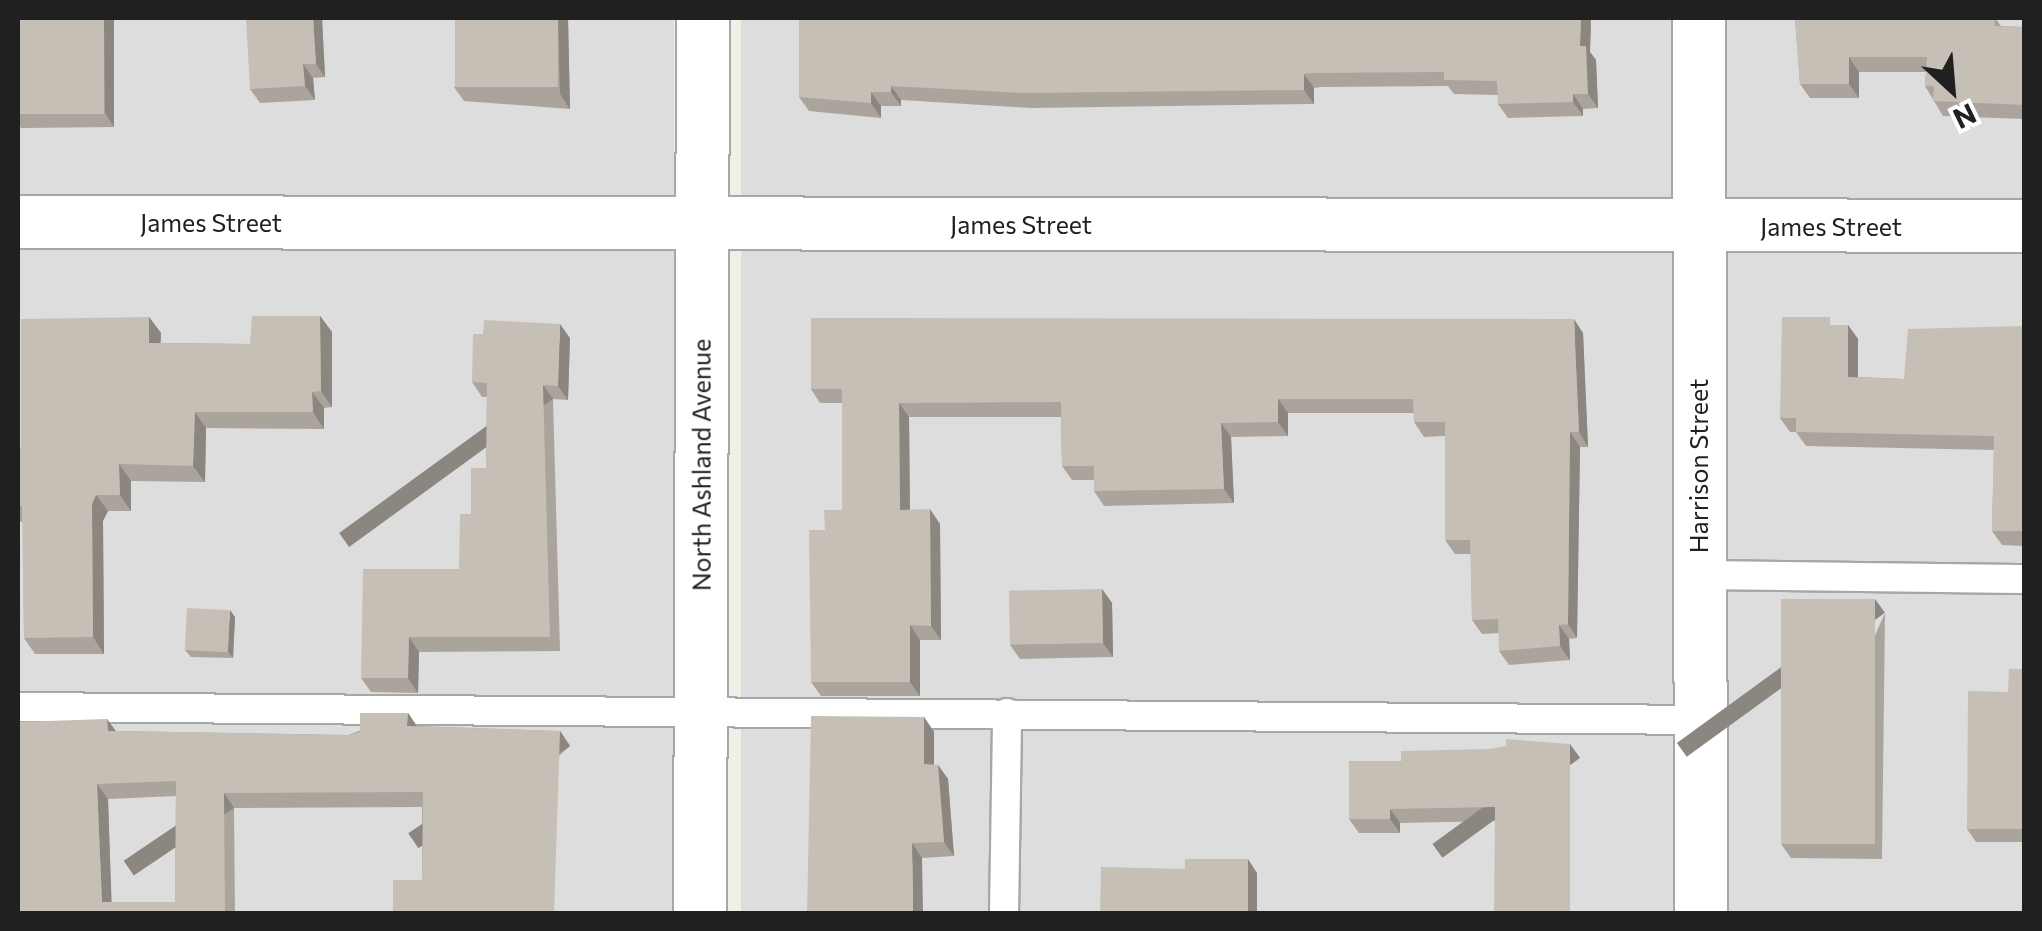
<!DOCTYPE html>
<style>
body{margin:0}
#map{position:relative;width:2042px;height:931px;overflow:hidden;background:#f1efe6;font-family:Commissioner,sans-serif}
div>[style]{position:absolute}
.residential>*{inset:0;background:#dedddd;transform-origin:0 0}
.roads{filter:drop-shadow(2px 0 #a7a7a7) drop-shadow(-2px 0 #a7a7a7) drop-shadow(0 2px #a7a7a7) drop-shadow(0 -2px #a7a7a7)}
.lane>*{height:28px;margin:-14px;padding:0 14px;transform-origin:14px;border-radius:14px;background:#fff}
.street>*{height:52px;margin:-26px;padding:0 26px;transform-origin:26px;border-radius:26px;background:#fff}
.wall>*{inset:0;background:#aaa49c}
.shaded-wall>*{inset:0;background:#8b867f;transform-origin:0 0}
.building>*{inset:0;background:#c6bfb5;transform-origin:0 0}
span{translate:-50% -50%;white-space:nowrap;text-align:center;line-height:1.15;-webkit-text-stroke:10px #fff;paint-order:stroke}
.street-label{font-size:25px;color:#202020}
.frame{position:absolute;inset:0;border:20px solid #202020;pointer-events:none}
.north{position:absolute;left:1902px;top:40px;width:100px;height:100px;-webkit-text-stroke:8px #fff;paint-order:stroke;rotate:154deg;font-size:28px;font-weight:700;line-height:40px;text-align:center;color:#202020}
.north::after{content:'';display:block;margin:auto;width:35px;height:45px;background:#202020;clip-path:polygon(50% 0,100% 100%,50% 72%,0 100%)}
</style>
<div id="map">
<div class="residential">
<div style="left:18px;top:18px;width:656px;height:895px"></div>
<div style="left:741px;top:18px;width:1283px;height:895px"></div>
</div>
<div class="roads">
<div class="lane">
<div style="left:1698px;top:575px;width:326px;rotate:0.7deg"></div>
<div style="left:18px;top:707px;width:1680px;rotate:0.44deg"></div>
<div style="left:1004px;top:914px;width:201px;rotate:-89.1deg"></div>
</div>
<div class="street">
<div style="left:1699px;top:18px;width:896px;rotate:89.87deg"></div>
<div style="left:18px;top:222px;width:2006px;rotate:0.11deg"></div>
<div style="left:700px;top:914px;width:896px;rotate:-89.81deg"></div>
</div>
</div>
<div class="wall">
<div style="clip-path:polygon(18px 18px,114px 18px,114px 127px,21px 128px,18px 123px)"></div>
<div style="clip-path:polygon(322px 18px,325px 77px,313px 78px,315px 100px,260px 103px,250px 89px)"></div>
<div style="clip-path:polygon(568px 18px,570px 109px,464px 101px,454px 87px)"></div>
<div style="clip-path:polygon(799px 18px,1591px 18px,1590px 52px,1596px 60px,1598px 108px,1583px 109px,1583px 116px,1508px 118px,1498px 104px,1498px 95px,1454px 94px,1448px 86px,1321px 87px,1314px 88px,1314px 104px,1031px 108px,901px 100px,901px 106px,881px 106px,881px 118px,809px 111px,799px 97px)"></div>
<div style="clip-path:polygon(1795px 18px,1995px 18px,2001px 26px,2024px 27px,2024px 119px,1943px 116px,1925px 86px,1926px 72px,1859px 72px,1859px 98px,1810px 98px,1800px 84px)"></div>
<div style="clip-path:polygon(320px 316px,332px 332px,332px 407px,324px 408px,324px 429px,206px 428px,205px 482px,131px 481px,131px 511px,108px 511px,103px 521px,104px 654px,35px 654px,24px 638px,23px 522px,18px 521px,18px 448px,21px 448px,149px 317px,161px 333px,160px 343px,250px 344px)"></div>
<div style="clip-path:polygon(1835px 325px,1848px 325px,1858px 339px,1858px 377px,1904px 379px,2024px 326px,2024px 546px,2002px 545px,1992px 531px,1994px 450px,1806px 446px,1796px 432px,1790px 432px,1780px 418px)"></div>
<div style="clip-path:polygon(1583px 333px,1588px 447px,1580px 447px,1577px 638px,1569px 639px,1570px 660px,1509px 665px,1499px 651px,1499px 633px,1482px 634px,1472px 620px,1471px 554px,1455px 554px,1445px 540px,1445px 436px,1424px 437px,1414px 422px,1414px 413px,1288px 413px,1288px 436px,1231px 437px,1234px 503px,1104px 506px,1094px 491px,1094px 480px,1072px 480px,1062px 466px,1061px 417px,909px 417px,910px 510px,940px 524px,941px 640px,920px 640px,920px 696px,821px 696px,811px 682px,825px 530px,842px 510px,842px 403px,820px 403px,811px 389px)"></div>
<div style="clip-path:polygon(570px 338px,568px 400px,553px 399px,560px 651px,419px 652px,418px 693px,371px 692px,361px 678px,459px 569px,471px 514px,486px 468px,487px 397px,482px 397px,472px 382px)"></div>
<div style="clip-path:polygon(1102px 589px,1112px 603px,1113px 657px,1020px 659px,1010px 645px)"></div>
<div style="clip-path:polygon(1885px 613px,1882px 859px,1791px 858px,1781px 844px)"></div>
<div style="clip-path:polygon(235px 617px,233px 658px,191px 657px,185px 650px)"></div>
<div style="clip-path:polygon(2024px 669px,2024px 842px,1976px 842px,1967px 829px,2008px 692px)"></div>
<div style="clip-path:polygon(evenodd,408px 713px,417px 726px,560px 731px,570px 746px,422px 880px,422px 807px,234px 808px,235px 914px,18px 914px,107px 719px,116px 731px,348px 735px,408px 713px,176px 796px,175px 902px,111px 902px,108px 799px,176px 796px)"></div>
<div style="clip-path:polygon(924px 717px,934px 732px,934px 765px,938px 765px,948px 779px,954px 856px,922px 858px,807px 914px)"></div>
<div style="clip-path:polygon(1580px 758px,1495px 821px,1400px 823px,1400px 833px,1359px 833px,1349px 819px,1401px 761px)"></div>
</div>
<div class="shaded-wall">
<div style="clip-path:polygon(104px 18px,114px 18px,114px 127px,105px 113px)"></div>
<div style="clip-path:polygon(313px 18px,322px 18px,325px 77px,316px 64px)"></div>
<div style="clip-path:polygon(558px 18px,568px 18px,570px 109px,560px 94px)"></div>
<div style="clip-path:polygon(1581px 18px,1591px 18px,1590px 52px,1596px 60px,1598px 108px,1588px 94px,1580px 46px)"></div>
<div style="clip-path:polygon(1849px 57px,1859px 72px,1859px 98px,1849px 84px)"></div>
<div style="clip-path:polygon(303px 64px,313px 78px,315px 100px,305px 86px)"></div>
<div style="clip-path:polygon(1304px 74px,1314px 88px,1314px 104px,1304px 90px)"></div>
<div style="clip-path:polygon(891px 86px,901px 100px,901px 106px,891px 92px)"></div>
<div style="clip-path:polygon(871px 92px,881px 106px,881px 118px,871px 103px)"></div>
<div style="clip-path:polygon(1573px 94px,1583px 109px,1583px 116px,1573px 102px)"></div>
<div style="clip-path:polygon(320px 316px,332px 332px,332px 407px,321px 391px)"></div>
<div style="clip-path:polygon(149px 317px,161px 333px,160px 360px,149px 343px)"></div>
<div style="clip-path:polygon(1574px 319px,1583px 333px,1588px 447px,1579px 432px)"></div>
<div style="clip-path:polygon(560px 324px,570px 338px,568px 400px,558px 386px)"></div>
<div style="clip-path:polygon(1848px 325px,1858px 339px,1858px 391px,1848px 377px)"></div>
<div style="left:543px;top:385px;width:17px;height:252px;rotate:54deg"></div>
<div style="clip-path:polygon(312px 392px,324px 408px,324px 429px,313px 412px)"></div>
<div style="clip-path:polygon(1278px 399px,1288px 413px,1288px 436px,1278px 422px)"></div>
<div style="clip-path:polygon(899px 403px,909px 417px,910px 524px,900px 510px)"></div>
<div style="clip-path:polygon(195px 412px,206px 428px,205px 482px,193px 466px)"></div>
<div style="clip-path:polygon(1221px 423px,1231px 437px,1234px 503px,1224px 489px)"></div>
<div style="clip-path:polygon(1570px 432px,1580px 447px,1577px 638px,1568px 624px)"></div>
<div style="clip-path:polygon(119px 464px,131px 481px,131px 511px,120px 495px)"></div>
<div style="clip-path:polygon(96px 495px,108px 511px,103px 521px,104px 654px,93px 637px,92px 504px)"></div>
<div style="clip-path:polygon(930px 509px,940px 524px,941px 640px,931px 626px)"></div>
<div style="clip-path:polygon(1102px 589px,1112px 603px,1113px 657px,1103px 643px)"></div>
<div style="left:1875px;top:599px;width:17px;height:245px;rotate:54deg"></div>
<div style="clip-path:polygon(230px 610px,235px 617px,233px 658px,228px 651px)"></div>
<div style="clip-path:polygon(910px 625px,920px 640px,920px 696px,910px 682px)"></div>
<div style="clip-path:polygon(1559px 625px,1569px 639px,1570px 660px,1560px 646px)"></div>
<div style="clip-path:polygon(409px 637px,419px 652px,418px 693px,408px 678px)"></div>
<div style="clip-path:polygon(408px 713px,418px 728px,407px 726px)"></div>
<div style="clip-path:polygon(924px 717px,934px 732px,934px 779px,924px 764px)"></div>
<div style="clip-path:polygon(107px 719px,117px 733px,108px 731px)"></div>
<div style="left:560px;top:731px;width:18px;height:183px;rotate:56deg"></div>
<div style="left:1570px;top:744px;width:17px;height:170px;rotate:54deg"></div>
<div style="clip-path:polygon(938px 765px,948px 779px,954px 856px,944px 842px)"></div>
<div style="clip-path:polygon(97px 784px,108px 799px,112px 914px,102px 902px)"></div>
<div style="left:224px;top:793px;width:18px;height:121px;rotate:56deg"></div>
<div style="clip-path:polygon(1390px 809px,1400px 823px,1400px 833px,1390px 819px)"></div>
<div style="clip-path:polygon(912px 843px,922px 858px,923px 914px,913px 914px)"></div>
<div style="clip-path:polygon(1248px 859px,1257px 873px,1257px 914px,1248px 914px)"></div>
</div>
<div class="building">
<div style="left:18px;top:18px;width:86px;height:96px"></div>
<div style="clip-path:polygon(246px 18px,313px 18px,316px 64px,303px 64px,305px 86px,250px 89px)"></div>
<div style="left:455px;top:18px;width:103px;height:69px"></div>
<div style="clip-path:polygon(799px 18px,1581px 18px,1580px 46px,1586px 46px,1588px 94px,1573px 94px,1573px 102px,1498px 104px,1497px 81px,1444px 80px,1444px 72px,1311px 73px,1304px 74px,1304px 90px,1021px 93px,891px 86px,891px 92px,871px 92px,871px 103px,799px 97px)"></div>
<div style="clip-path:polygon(1795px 18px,1995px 18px,1994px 26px,2024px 27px,2024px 105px,1933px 101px,1934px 86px,1925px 86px,1927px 57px,1849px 57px,1849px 84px,1800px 84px)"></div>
<div style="clip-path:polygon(252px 316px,320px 316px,321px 391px,312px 392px,313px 412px,195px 412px,193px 466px,119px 464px,120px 495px,96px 495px,92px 504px,93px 637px,24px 638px,22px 506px,18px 506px,18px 448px,21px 448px,21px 319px,149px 317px,149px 343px,250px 344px)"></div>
<div style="clip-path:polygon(1782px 317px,1830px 317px,1830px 325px,1848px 325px,1848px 377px,1904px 379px,1908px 329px,2024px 326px,2024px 531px,1992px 531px,1994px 436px,1796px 432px,1796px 418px,1780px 418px)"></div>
<div style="clip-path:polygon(811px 318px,1574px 319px,1579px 432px,1570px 432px,1568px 624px,1559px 625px,1560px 646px,1499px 651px,1498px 619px,1472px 620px,1470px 540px,1445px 540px,1445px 422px,1414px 422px,1413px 399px,1278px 399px,1278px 422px,1221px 423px,1224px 489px,1094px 491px,1094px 466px,1062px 466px,1061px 402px,899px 403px,900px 510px,930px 509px,931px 626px,910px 625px,910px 682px,811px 682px,809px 530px,825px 530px,824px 510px,842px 510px,842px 389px,811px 389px)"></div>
<div style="clip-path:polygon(484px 320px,560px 324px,558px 386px,543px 385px,550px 637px,409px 637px,408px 678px,361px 678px,363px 569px,459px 569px,460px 514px,471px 514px,471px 468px,486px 468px,487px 383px,472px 382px,473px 334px,483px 334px)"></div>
<div style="left:1102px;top:589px;width:54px;height:93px;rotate:89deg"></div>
<div style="left:1781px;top:599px;width:94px;height:245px"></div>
<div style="left:187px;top:608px;width:43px;height:42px;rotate:3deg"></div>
<div style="clip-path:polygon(2009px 669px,2024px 669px,2024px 829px,1967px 829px,1968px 691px,2008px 692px)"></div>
<div style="clip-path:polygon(evenodd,360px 713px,408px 713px,407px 726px,560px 731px,554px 914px,393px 914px,393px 880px,422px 880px,423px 792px,224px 793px,225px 914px,18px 914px,18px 722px,107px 719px,108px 731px,348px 735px,360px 732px,360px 713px,176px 781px,175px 902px,102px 902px,97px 784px,176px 781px)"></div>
<div style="clip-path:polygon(811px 716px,924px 717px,924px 764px,938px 765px,944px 842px,912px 843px,913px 914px,807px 914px)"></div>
<div style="clip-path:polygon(1506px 739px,1570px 744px,1570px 914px,1494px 914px,1495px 807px,1390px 809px,1390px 819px,1349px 819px,1349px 761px,1401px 761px,1401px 751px,1490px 749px,1506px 746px)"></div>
<div style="clip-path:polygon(1185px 859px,1248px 859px,1248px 914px,1100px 914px,1101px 867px,1185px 869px)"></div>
</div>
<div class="street-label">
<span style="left:211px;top:222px">James Street</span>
<span style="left:1021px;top:224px">James Street</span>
<span style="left:1831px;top:226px">James Street</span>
<span style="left:701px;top:465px;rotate:-90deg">North Ashland Avenue</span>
<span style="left:1698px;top:466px;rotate:-90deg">Harrison Street</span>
</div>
<div class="frame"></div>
<div class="north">N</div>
</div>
